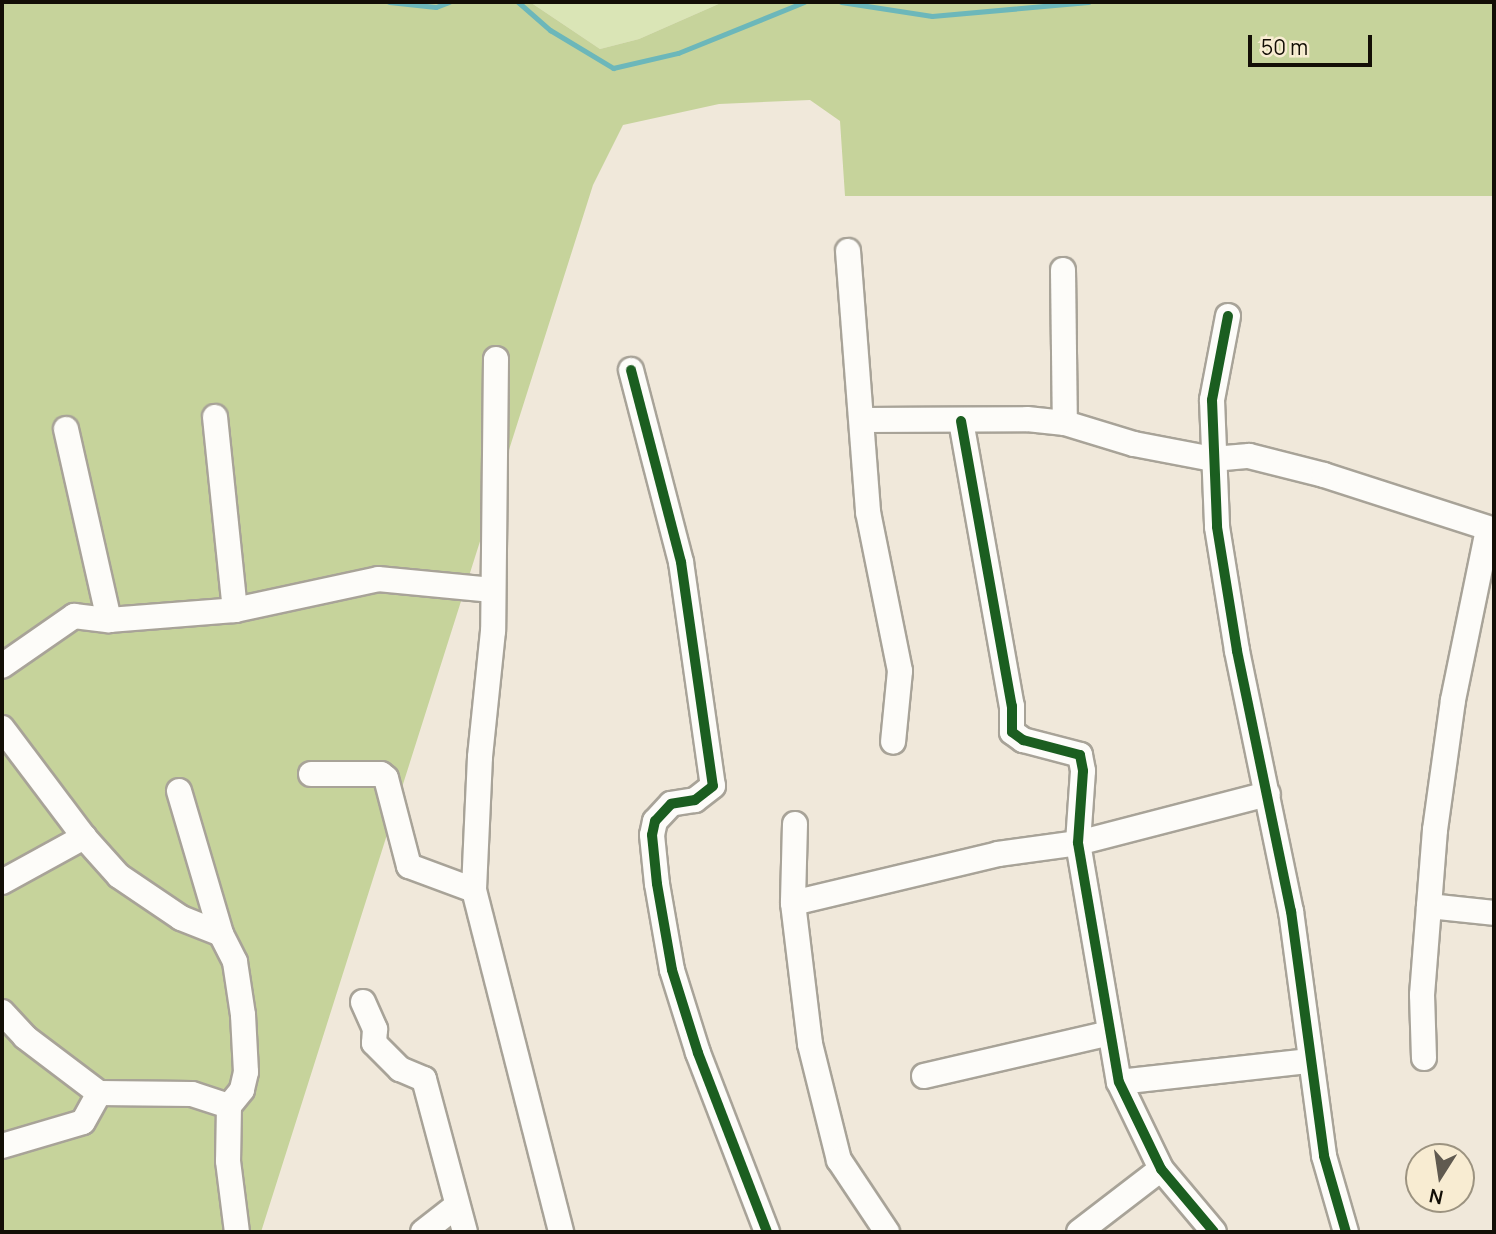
<!DOCTYPE html>
<style>
body{margin:0}
#map{position:relative;width:1496px;height:1234px;overflow:hidden;background:#f0e8da;font-family:Manrope,sans-serif}
div>[style]{position:absolute}
.green>*{inset:0;background:#dae5b6}
.forest>*{inset:0;background:#c6d39b}
.stream>*{height:5px;margin:-2.5px;padding:0 2.5px;transform-origin:2.5px;border-radius:2.5px;background:#6cb7ba}
.roads{filter:drop-shadow(2px 0 #a8a398) drop-shadow(-2px 0 #a8a398) drop-shadow(0 2px #a8a398) drop-shadow(0 -2px #a8a398)}
.minor>*{height:24px;margin:-12px;padding:0 12px;transform-origin:12px;border-radius:12px;background:#fdfcf9}
.cycleway>*{height:10px;margin:-5px;padding:0 5px;transform-origin:5px;border-radius:5px;background:#1b5e20}
span{translate:-50% -50%;white-space:nowrap;text-align:center;line-height:1.15;-webkit-text-stroke:5px #f8ecd2;paint-order:stroke}
.frame{position:absolute;inset:0;border:4px solid #130e06;pointer-events:none}
.north{position:absolute;left:1405px;top:1143px;width:70px;height:70px;box-sizing:border-box;background:#f8ecd2;border:2px solid #9c9380;border-radius:50%;rotate:192deg;font-size:19px;font-weight:700;line-height:28px;text-align:center;color:#130e06}
.north::after{content:'';display:block;margin:auto;width:24px;height:32px;background:#605a50;clip-path:polygon(50% 0,100% 100%,50% 72%,0 100%)}
.scale{position:absolute;left:1248px;top:35px;width:124px;height:32px;box-sizing:border-box;border:4px solid #130e06;border-top:0;padding-left:9px;font-size:21px;line-height:24px;white-space:nowrap;color:#130e06;-webkit-text-stroke:5px #f8ecd2;paint-order:stroke}
</style>
<div id="map">
<div class="green">
<div style="clip-path:polygon(530px 2px,723px 2px,639px 39px,600px 49px)"></div>
</div>
<div class="forest">
<div style="clip-path:polygon(2px 2px,530px 2px,600px 49px,639px 39px,723px 2px,1494px 2px,1494px 196px,845px 196px,840px 121px,810px 100px,719px 104px,623px 125px,593px 185px,261px 1232px,2px 1232px)"></div>
</div>
<div class="stream">
<div style="left:389px;top:2px;width:47px;rotate:6.1deg"></div>
<div style="left:436px;top:7px;width:14px;rotate:-21deg"></div>
<div style="left:518px;top:2px;width:43px;rotate:41.2deg"></div>
<div style="left:550px;top:30px;width:74px;rotate:31.1deg"></div>
<div style="left:613px;top:68px;width:67px;rotate:-13deg"></div>
<div style="left:678px;top:53px;width:136px;rotate:-22deg"></div>
<div style="left:841px;top:2px;width:92px;rotate:8.7deg"></div>
<div style="left:932px;top:16px;width:157px;rotate:-5.1deg"></div>
</div>
<div class="roads">
<div class="minor">
<div style="left:848px;top:251px;width:262px;rotate:85.6deg"></div>
<div style="left:868px;top:512px;width:162px;rotate:78.6deg"></div>
<div style="left:900px;top:671px;width:71px;rotate:95.6deg"></div>
<div style="left:1063px;top:270px;width:153px;rotate:89.3deg"></div>
<div style="left:1228px;top:316px;width:86px;rotate:100.8deg"></div>
<div style="left:1212px;top:400px;width:127px;rotate:87.7deg"></div>
<div style="left:1217px;top:527px;width:126px;rotate:80.8deg"></div>
<div style="left:1237px;top:651px;width:266px;rotate:78.3deg"></div>
<div style="left:1291px;top:911px;width:247px;rotate:82.3deg"></div>
<div style="left:1324px;top:1156px;width:79px;rotate:73.9deg"></div>
<div style="left:496px;top:359px;width:272px;rotate:90.6deg"></div>
<div style="left:493px;top:631px;width:127px;rotate:95.9deg"></div>
<div style="left:480px;top:757px;width:133px;rotate:92.6deg"></div>
<div style="left:474px;top:890px;width:353px;rotate:75.7deg"></div>
<div style="left:631px;top:370px;width:198px;rotate:75.4deg"></div>
<div style="left:681px;top:562px;width:226px;rotate:81.9deg"></div>
<div style="left:713px;top:786px;width:23px;rotate:142deg"></div>
<div style="left:695px;top:800px;width:24px;rotate:171deg"></div>
<div style="left:671px;top:804px;width:23px;rotate:133deg"></div>
<div style="left:655px;top:821px;width:14px;rotate:102deg"></div>
<div style="left:652px;top:835px;width:49px;rotate:84.2deg"></div>
<div style="left:657px;top:884px;width:87px;rotate:80.1deg"></div>
<div style="left:672px;top:970px;width:87px;rotate:72.6deg"></div>
<div style="left:698px;top:1053px;width:192px;rotate:68.9deg"></div>
<div style="left:215px;top:417px;width:194px;rotate:84.1deg"></div>
<div style="left:863px;top:420px;width:164px;rotate:-0.3deg"></div>
<div style="left:1027px;top:419px;width:38px;rotate:6deg"></div>
<div style="left:1065px;top:423px;width:72px;rotate:16.9deg"></div>
<div style="left:1134px;top:444px;width:80px;rotate:10.8deg"></div>
<div style="left:1213px;top:459px;width:36px;rotate:-5deg"></div>
<div style="left:1249px;top:456px;width:77px;rotate:14.2deg"></div>
<div style="left:1324px;top:475px;width:179px;rotate:17.9deg"></div>
<div style="left:961px;top:421px;width:290px;rotate:79.9deg"></div>
<div style="left:1012px;top:706px;width:26px;rotate:90deg"></div>
<div style="left:1012px;top:732px;width:14px;rotate:36deg"></div>
<div style="left:1023px;top:740px;width:59px;rotate:14.7deg"></div>
<div style="left:1080px;top:755px;width:16px;rotate:79deg"></div>
<div style="left:1083px;top:771px;width:72px;rotate:94deg"></div>
<div style="left:1078px;top:843px;width:242px;rotate:80.3deg"></div>
<div style="left:1119px;top:1082px;width:97px;rotate:64.2deg"></div>
<div style="left:1161px;top:1169px;width:82px;rotate:49.9deg"></div>
<div style="left:66px;top:429px;width:196px;rotate:77.3deg"></div>
<div style="left:2px;top:666px;width:88px;rotate:-34.8deg"></div>
<div style="left:74px;top:616px;width:35px;rotate:7deg"></div>
<div style="left:109px;top:620px;width:126px;rotate:-4.5deg"></div>
<div style="left:235px;top:610px;width:146px;rotate:-12.2deg"></div>
<div style="left:378px;top:579px;width:115px;rotate:5.5deg"></div>
<div style="left:2px;top:728px;width:136px;rotate:53deg"></div>
<div style="left:84px;top:837px;width:52px;rotate:48.1deg"></div>
<div style="left:119px;top:876px;width:75px;rotate:34.1deg"></div>
<div style="left:181px;top:918px;width:43px;rotate:21.8deg"></div>
<div style="left:311px;top:774px;width:70px"></div>
<div style="left:381px;top:774px;width:6px;rotate:39deg"></div>
<div style="left:386px;top:778px;width:91px;rotate:75.4deg"></div>
<div style="left:409px;top:866px;width:69px;rotate:20.3deg"></div>
<div style="left:179px;top:791px;width:149px;rotate:73.6deg"></div>
<div style="left:221px;top:934px;width:31px;rotate:63deg"></div>
<div style="left:235px;top:962px;width:54px;rotate:81.4deg"></div>
<div style="left:243px;top:1015px;width:57px;rotate:87deg"></div>
<div style="left:246px;top:1072px;width:18px;rotate:103deg"></div>
<div style="left:242px;top:1090px;width:21px;rotate:129deg"></div>
<div style="left:229px;top:1106px;width:55px;rotate:91deg"></div>
<div style="left:228px;top:1161px;width:72px;rotate:82.8deg"></div>
<div style="left:795px;top:824px;width:79px;rotate:91.5deg"></div>
<div style="left:793px;top:903px;width:142px;rotate:83.1deg"></div>
<div style="left:810px;top:1044px;width:120px;rotate:76deg"></div>
<div style="left:839px;top:1160px;width:87px;rotate:56.3deg"></div>
<div style="left:2px;top:882px;width:94px;rotate:-28.8deg"></div>
<div style="left:793px;top:903px;width:211px;rotate:-13.4deg"></div>
<div style="left:998px;top:854px;width:81px;rotate:-7.8deg"></div>
<div style="left:1078px;top:843px;width:196px;rotate:-14.5deg"></div>
<div style="left:1429px;top:906px;width:65px;rotate:6.1deg"></div>
<div style="left:363px;top:1002px;width:30px;rotate:66deg"></div>
<div style="left:375px;top:1029px;width:14px;rotate:94deg"></div>
<div style="left:374px;top:1043px;width:37px;rotate:45deg"></div>
<div style="left:400px;top:1069px;width:26px;rotate:23deg"></div>
<div style="left:424px;top:1079px;width:158px;rotate:75deg"></div>
<div style="left:2px;top:1012px;width:34px;rotate:47deg"></div>
<div style="left:25px;top:1037px;width:93px;rotate:37.1deg"></div>
<div style="left:99px;top:1093px;width:93px;rotate:0.6deg"></div>
<div style="left:192px;top:1094px;width:39px;rotate:18deg"></div>
<div style="left:1424px;top:1058px;width:63px;rotate:-91.8deg"></div>
<div style="left:1422px;top:995px;width:166px;rotate:-85.5deg"></div>
<div style="left:1435px;top:830px;width:131px;rotate:-82.1deg"></div>
<div style="left:1453px;top:700px;width:174px;rotate:-78.4deg"></div>
<div style="left:924px;top:1076px;width:191px;rotate:-13deg"></div>
<div style="left:1119px;top:1082px;width:192px;rotate:-6.3deg"></div>
<div style="left:2px;top:1146px;width:84px;rotate:-16.5deg"></div>
<div style="left:83px;top:1122px;width:33px;rotate:-61deg"></div>
<div style="left:423px;top:1232px;width:41px;rotate:-38deg"></div>
<div style="left:1079px;top:1232px;width:103px;rotate:-37.5deg"></div>
</div>
</div>
<div class="cycleway">
<div style="left:1228px;top:316px;width:86px;rotate:100.8deg"></div>
<div style="left:1212px;top:400px;width:127px;rotate:87.7deg"></div>
<div style="left:1217px;top:527px;width:126px;rotate:80.8deg"></div>
<div style="left:1237px;top:651px;width:266px;rotate:78.3deg"></div>
<div style="left:1291px;top:911px;width:247px;rotate:82.3deg"></div>
<div style="left:1324px;top:1156px;width:79px;rotate:73.9deg"></div>
<div style="left:631px;top:370px;width:198px;rotate:75.4deg"></div>
<div style="left:681px;top:562px;width:226px;rotate:81.9deg"></div>
<div style="left:713px;top:786px;width:23px;rotate:142deg"></div>
<div style="left:695px;top:800px;width:24px;rotate:171deg"></div>
<div style="left:671px;top:804px;width:23px;rotate:133deg"></div>
<div style="left:655px;top:821px;width:14px;rotate:102deg"></div>
<div style="left:652px;top:835px;width:49px;rotate:84.2deg"></div>
<div style="left:657px;top:884px;width:87px;rotate:80.1deg"></div>
<div style="left:672px;top:970px;width:87px;rotate:72.6deg"></div>
<div style="left:698px;top:1053px;width:192px;rotate:68.9deg"></div>
<div style="left:961px;top:421px;width:290px;rotate:79.9deg"></div>
<div style="left:1012px;top:706px;width:26px;rotate:90deg"></div>
<div style="left:1012px;top:732px;width:14px;rotate:36deg"></div>
<div style="left:1023px;top:740px;width:59px;rotate:14.7deg"></div>
<div style="left:1080px;top:755px;width:16px;rotate:79deg"></div>
<div style="left:1083px;top:771px;width:72px;rotate:94deg"></div>
<div style="left:1078px;top:843px;width:242px;rotate:80.3deg"></div>
<div style="left:1119px;top:1082px;width:97px;rotate:64.2deg"></div>
<div style="left:1161px;top:1169px;width:82px;rotate:49.9deg"></div>
</div>
<div class="frame"></div>
<div class="north">N</div>
<div class="scale">50 m</div>
</div>
